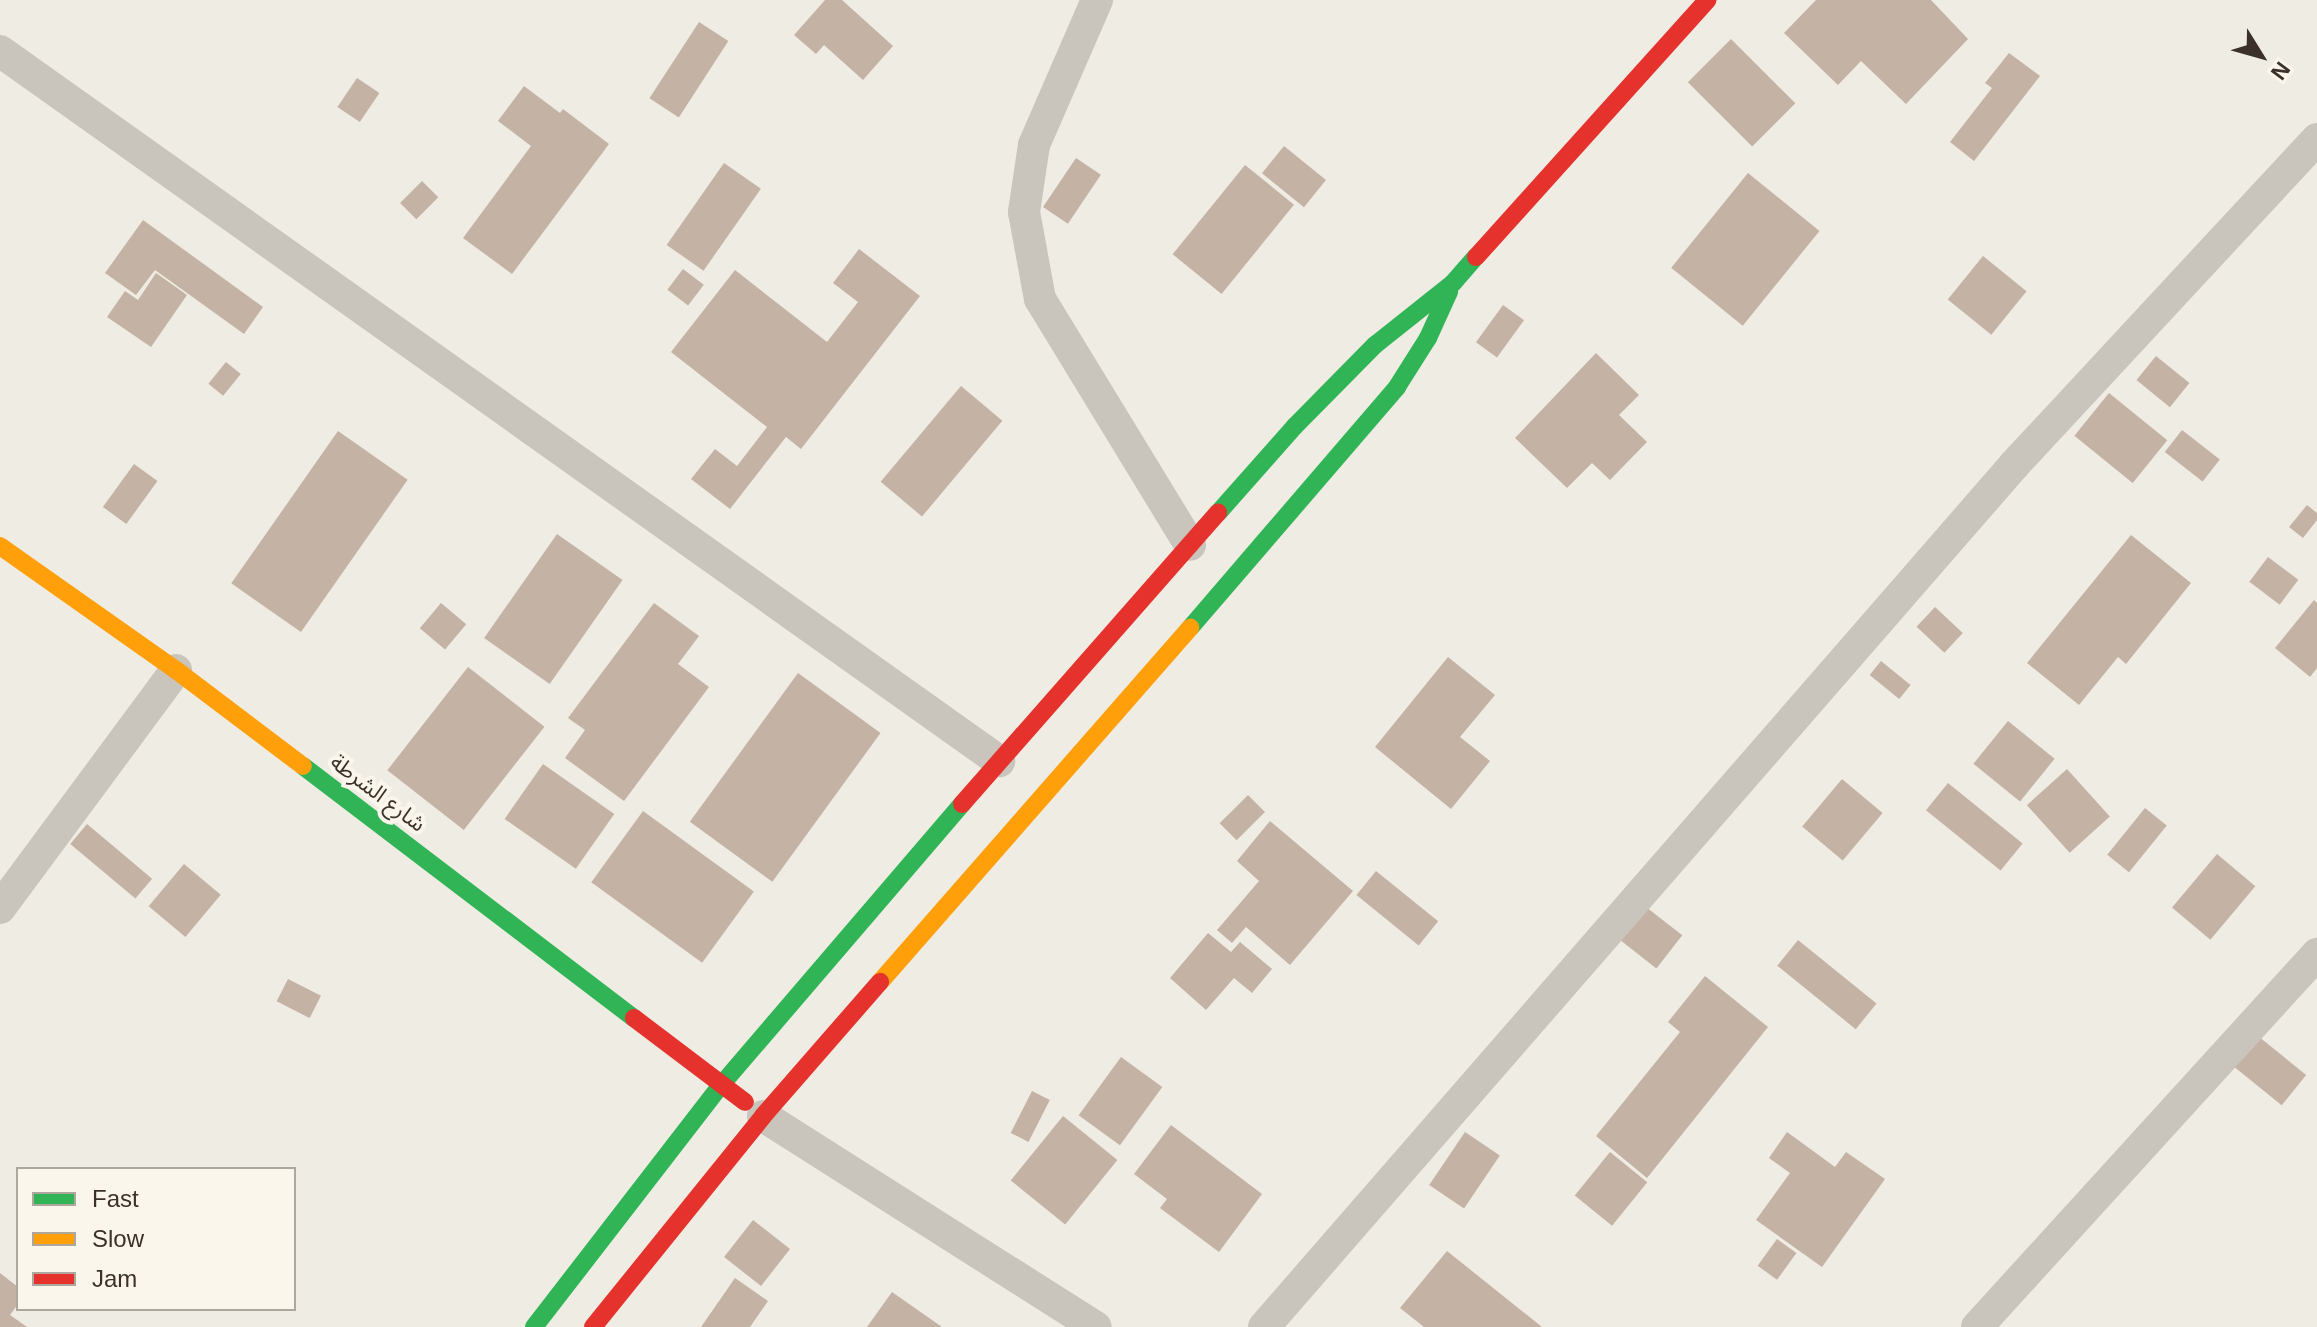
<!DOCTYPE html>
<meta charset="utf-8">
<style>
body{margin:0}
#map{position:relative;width:2317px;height:1327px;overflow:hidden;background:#efece4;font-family:Helvetica,"Noto Sans Arabic",sans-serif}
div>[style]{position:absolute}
.building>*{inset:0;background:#c4b2a5;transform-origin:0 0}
.street>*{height:32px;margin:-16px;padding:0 16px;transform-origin:16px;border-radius:16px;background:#c9c4bc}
.fast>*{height:18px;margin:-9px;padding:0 9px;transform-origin:9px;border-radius:9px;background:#30b455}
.slow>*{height:18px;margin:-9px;padding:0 9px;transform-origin:9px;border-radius:9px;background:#ff9f0a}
.jam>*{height:18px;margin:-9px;padding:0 9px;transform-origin:9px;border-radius:9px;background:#e5322d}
span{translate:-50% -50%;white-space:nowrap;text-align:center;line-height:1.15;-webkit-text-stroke:8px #fbf6ec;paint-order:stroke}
.street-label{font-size:22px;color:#3b312a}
.legend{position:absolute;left:16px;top:1167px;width:280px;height:144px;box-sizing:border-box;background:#fbf6ec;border:2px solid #aea79e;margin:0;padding:10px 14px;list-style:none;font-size:24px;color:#3b312a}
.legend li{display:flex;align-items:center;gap:16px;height:40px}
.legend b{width:40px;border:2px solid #aea79e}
.north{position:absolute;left:2221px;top:16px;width:80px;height:80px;-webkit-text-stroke:6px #fbf6ec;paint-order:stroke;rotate:127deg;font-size:22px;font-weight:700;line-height:32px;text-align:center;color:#3b312a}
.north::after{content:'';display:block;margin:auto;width:28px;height:36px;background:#3b312a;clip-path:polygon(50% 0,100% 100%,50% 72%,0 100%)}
</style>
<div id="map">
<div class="building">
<div style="clip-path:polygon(825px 0,842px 0,893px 46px,863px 80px,824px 45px,816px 54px,794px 35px)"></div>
<div style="clip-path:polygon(1816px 0,1931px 0,1968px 39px,1906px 104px,1861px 61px,1838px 85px,1784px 33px)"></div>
<div style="left:699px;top:22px;width:35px;height:91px;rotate:33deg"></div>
<div style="left:1731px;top:39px;width:91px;height:61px;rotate:45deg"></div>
<div style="clip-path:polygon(2009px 53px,2040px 76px,1974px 161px,1950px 142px,1992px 88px,1985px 83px)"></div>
<div style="left:357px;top:78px;width:27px;height:35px;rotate:34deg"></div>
<div style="clip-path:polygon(524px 86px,560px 113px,563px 109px,609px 144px,512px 274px,463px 238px,531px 146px,498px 121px)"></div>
<div style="left:1284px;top:146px;width:54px;height:35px;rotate:39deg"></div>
<div style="left:1076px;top:158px;width:30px;height:59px;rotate:34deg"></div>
<div style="left:724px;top:163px;width:45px;height:100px;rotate:35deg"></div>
<div style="left:1245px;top:165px;width:63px;height:115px;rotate:39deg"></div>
<div style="left:1748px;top:173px;width:92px;height:122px;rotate:39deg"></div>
<div style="left:422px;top:181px;width:23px;height:31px;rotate:45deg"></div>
<div style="clip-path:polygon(143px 220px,263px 307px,244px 334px,155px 270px,136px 295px,105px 273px)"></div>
<div style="clip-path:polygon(859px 249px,920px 296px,801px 449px,786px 437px,730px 509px,691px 479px,715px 449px,737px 466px,767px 427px,671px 352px,735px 270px,827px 342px,858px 302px,833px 283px)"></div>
<div style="left:1983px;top:256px;width:56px;height:56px;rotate:39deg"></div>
<div style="left:683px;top:269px;width:26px;height:26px;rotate:37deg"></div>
<div style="clip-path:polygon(156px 273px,187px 295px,151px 347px,107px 317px,125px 291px,138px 300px)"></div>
<div style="left:1503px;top:305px;width:26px;height:46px;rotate:36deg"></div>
<div style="clip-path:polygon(1596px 353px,1639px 395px,1619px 415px,1647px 442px,1610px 480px,1592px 463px,1567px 488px,1515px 438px)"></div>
<div style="left:2156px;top:356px;width:43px;height:31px;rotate:39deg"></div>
<div style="left:226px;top:362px;width:19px;height:28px;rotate:39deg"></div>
<div style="left:961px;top:386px;width:54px;height:125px;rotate:40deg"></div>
<div style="left:2109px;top:393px;width:75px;height:55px;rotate:39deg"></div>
<div style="left:2182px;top:430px;width:48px;height:28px;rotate:38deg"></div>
<div style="left:338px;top:431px;width:85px;height:186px;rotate:35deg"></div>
<div style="left:134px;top:464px;width:29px;height:53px;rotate:36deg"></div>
<div style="clip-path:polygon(2307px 505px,2317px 513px,2317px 520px,2303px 538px,2289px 527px)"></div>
<div style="left:557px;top:534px;width:80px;height:127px;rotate:35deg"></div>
<div style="clip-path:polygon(2131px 535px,2191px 583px,2126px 664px,2118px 657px,2079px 705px,2027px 663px)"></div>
<div style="left:2268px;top:557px;width:38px;height:31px;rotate:37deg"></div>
<div style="clip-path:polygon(2314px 600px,2317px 603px,2317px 668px,2310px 677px,2275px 648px)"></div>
<div style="left:441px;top:603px;width:33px;height:33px;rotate:40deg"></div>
<div style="clip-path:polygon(654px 603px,699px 636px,678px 664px,709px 687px,624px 801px,565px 758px,585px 730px,568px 718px)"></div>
<div style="left:1935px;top:607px;width:38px;height:27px;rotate:43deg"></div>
<div style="clip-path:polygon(1448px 657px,1495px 695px,1460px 737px,1490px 761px,1451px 809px,1375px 747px)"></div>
<div style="left:1881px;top:661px;width:38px;height:18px;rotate:39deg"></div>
<div style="left:468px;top:667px;width:97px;height:131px;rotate:38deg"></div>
<div style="left:798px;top:673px;width:102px;height:184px;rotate:36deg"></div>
<div style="left:2008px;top:721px;width:60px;height:55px;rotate:39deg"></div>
<div style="left:543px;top:764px;width:87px;height:67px;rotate:35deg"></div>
<div style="left:2067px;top:769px;width:64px;height:54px;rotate:48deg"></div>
<div style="left:1842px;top:779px;width:53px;height:62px;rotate:40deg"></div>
<div style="left:1948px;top:783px;width:96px;height:35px;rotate:39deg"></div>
<div style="left:1248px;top:795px;width:24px;height:40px;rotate:45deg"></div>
<div style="left:2145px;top:808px;width:28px;height:60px;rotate:39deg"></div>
<div style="left:643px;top:811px;width:137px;height:88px;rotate:36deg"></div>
<div style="clip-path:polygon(1270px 821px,1353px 891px,1290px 965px,1246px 927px,1232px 943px,1217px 930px,1259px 881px,1237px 861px)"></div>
<div style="left:87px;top:824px;width:85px;height:26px;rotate:40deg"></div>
<div style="left:2217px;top:854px;width:50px;height:70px;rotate:40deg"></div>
<div style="left:184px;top:864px;width:48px;height:55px;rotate:40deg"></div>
<div style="left:1376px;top:871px;width:80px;height:31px;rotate:39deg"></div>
<div style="left:1646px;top:907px;width:46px;height:42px;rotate:38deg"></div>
<div style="clip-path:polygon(1208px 933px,1231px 952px,1240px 942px,1272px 969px,1252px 993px,1234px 978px,1206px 1010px,1170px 978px)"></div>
<div style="left:1798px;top:940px;width:101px;height:33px;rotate:39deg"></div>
<div style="clip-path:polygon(1705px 976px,1768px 1027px,1647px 1178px,1596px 1136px,1680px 1032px,1668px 1022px)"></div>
<div style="left:288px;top:979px;width:37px;height:25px;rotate:27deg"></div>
<div style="left:2258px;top:1036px;width:62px;height:39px;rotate:39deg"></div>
<div style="left:1121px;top:1057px;width:51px;height:72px;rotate:36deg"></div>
<div style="left:1032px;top:1091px;width:20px;height:47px;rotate:27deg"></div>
<div style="left:1063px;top:1116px;width:70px;height:83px;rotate:39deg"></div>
<div style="clip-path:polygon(1171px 1125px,1262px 1194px,1219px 1252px,1160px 1208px,1167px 1199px,1134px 1174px)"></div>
<div style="left:1465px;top:1132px;width:42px;height:64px;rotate:34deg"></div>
<div style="clip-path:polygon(1787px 1132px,1835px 1167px,1846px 1152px,1885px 1179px,1822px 1267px,1756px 1220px,1790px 1173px,1769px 1158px)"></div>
<div style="left:1610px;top:1152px;width:48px;height:56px;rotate:39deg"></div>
<div style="left:753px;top:1220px;width:47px;height:47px;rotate:38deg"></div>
<div style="left:1777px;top:1239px;width:24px;height:33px;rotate:36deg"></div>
<div style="clip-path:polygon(1447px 1251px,1542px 1327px,1424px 1327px,1400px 1308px)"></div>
<div style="clip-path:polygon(0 1273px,18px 1287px,18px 1304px,10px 1315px,27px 1327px,0 1327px)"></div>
<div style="clip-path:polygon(735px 1278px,768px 1301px,750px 1327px,701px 1327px)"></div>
<div style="clip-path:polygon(892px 1292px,942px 1327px,867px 1327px)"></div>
</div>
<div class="street">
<div style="left:1097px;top:0;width:158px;rotate:113.5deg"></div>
<div style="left:1034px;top:145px;width:68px;rotate:98.5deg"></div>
<div style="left:1024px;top:212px;width:88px;rotate:79.6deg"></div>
<div style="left:1040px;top:299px;width:288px;rotate:58.6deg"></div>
<div style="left:0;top:51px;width:1226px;rotate:35.4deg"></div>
<div style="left:0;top:908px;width:296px;rotate:-53.5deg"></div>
<div style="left:763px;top:1116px;width:394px;rotate:32.4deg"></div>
<div style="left:1264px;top:1327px;width:1143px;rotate:-48.97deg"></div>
<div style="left:2014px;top:465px;width:445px;rotate:-47.1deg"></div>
<div style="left:1977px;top:1327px;width:505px;rotate:-47.65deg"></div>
</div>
<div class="fast">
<div style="left:1218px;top:513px;width:116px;rotate:-48.5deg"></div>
<div style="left:1295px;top:426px;width:114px;rotate:-45.4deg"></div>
<div style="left:1375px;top:345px;width:100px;rotate:-38.5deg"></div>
<div style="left:1453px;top:283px;width:35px;rotate:-49deg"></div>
<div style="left:1190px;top:628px;width:318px;rotate:-49.3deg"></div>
<div style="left:1397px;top:387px;width:58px;rotate:-57.7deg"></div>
<div style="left:1428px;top:338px;width:51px;rotate:-65.5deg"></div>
<div style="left:303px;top:766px;width:416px;rotate:37.3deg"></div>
<div style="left:534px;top:1327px;width:307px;rotate:-52.3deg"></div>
<div style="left:722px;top:1084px;width:369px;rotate:-49.4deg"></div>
</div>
<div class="slow">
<div style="left:0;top:546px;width:215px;rotate:35.2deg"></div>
<div style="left:176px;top:670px;width:159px;rotate:37.1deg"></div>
<div style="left:880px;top:982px;width:471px;rotate:-48.8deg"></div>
</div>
<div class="jam">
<div style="left:1476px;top:257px;width:346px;rotate:-48deg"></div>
<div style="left:962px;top:804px;width:388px;rotate:-48.7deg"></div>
<div style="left:634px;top:1018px;width:139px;rotate:37.1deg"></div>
<div style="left:593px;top:1327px;width:271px;rotate:-51.1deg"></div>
<div style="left:763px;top:1116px;width:178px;rotate:-48.9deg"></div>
</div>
<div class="street-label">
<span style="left:378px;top:793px;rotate:37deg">شارع الشرطة</span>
</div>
<ul class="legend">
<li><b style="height:10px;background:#30b455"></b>Fast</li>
<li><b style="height:10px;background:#ff9f0a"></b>Slow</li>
<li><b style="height:10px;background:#e5322d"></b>Jam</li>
</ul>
<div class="north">N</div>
</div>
